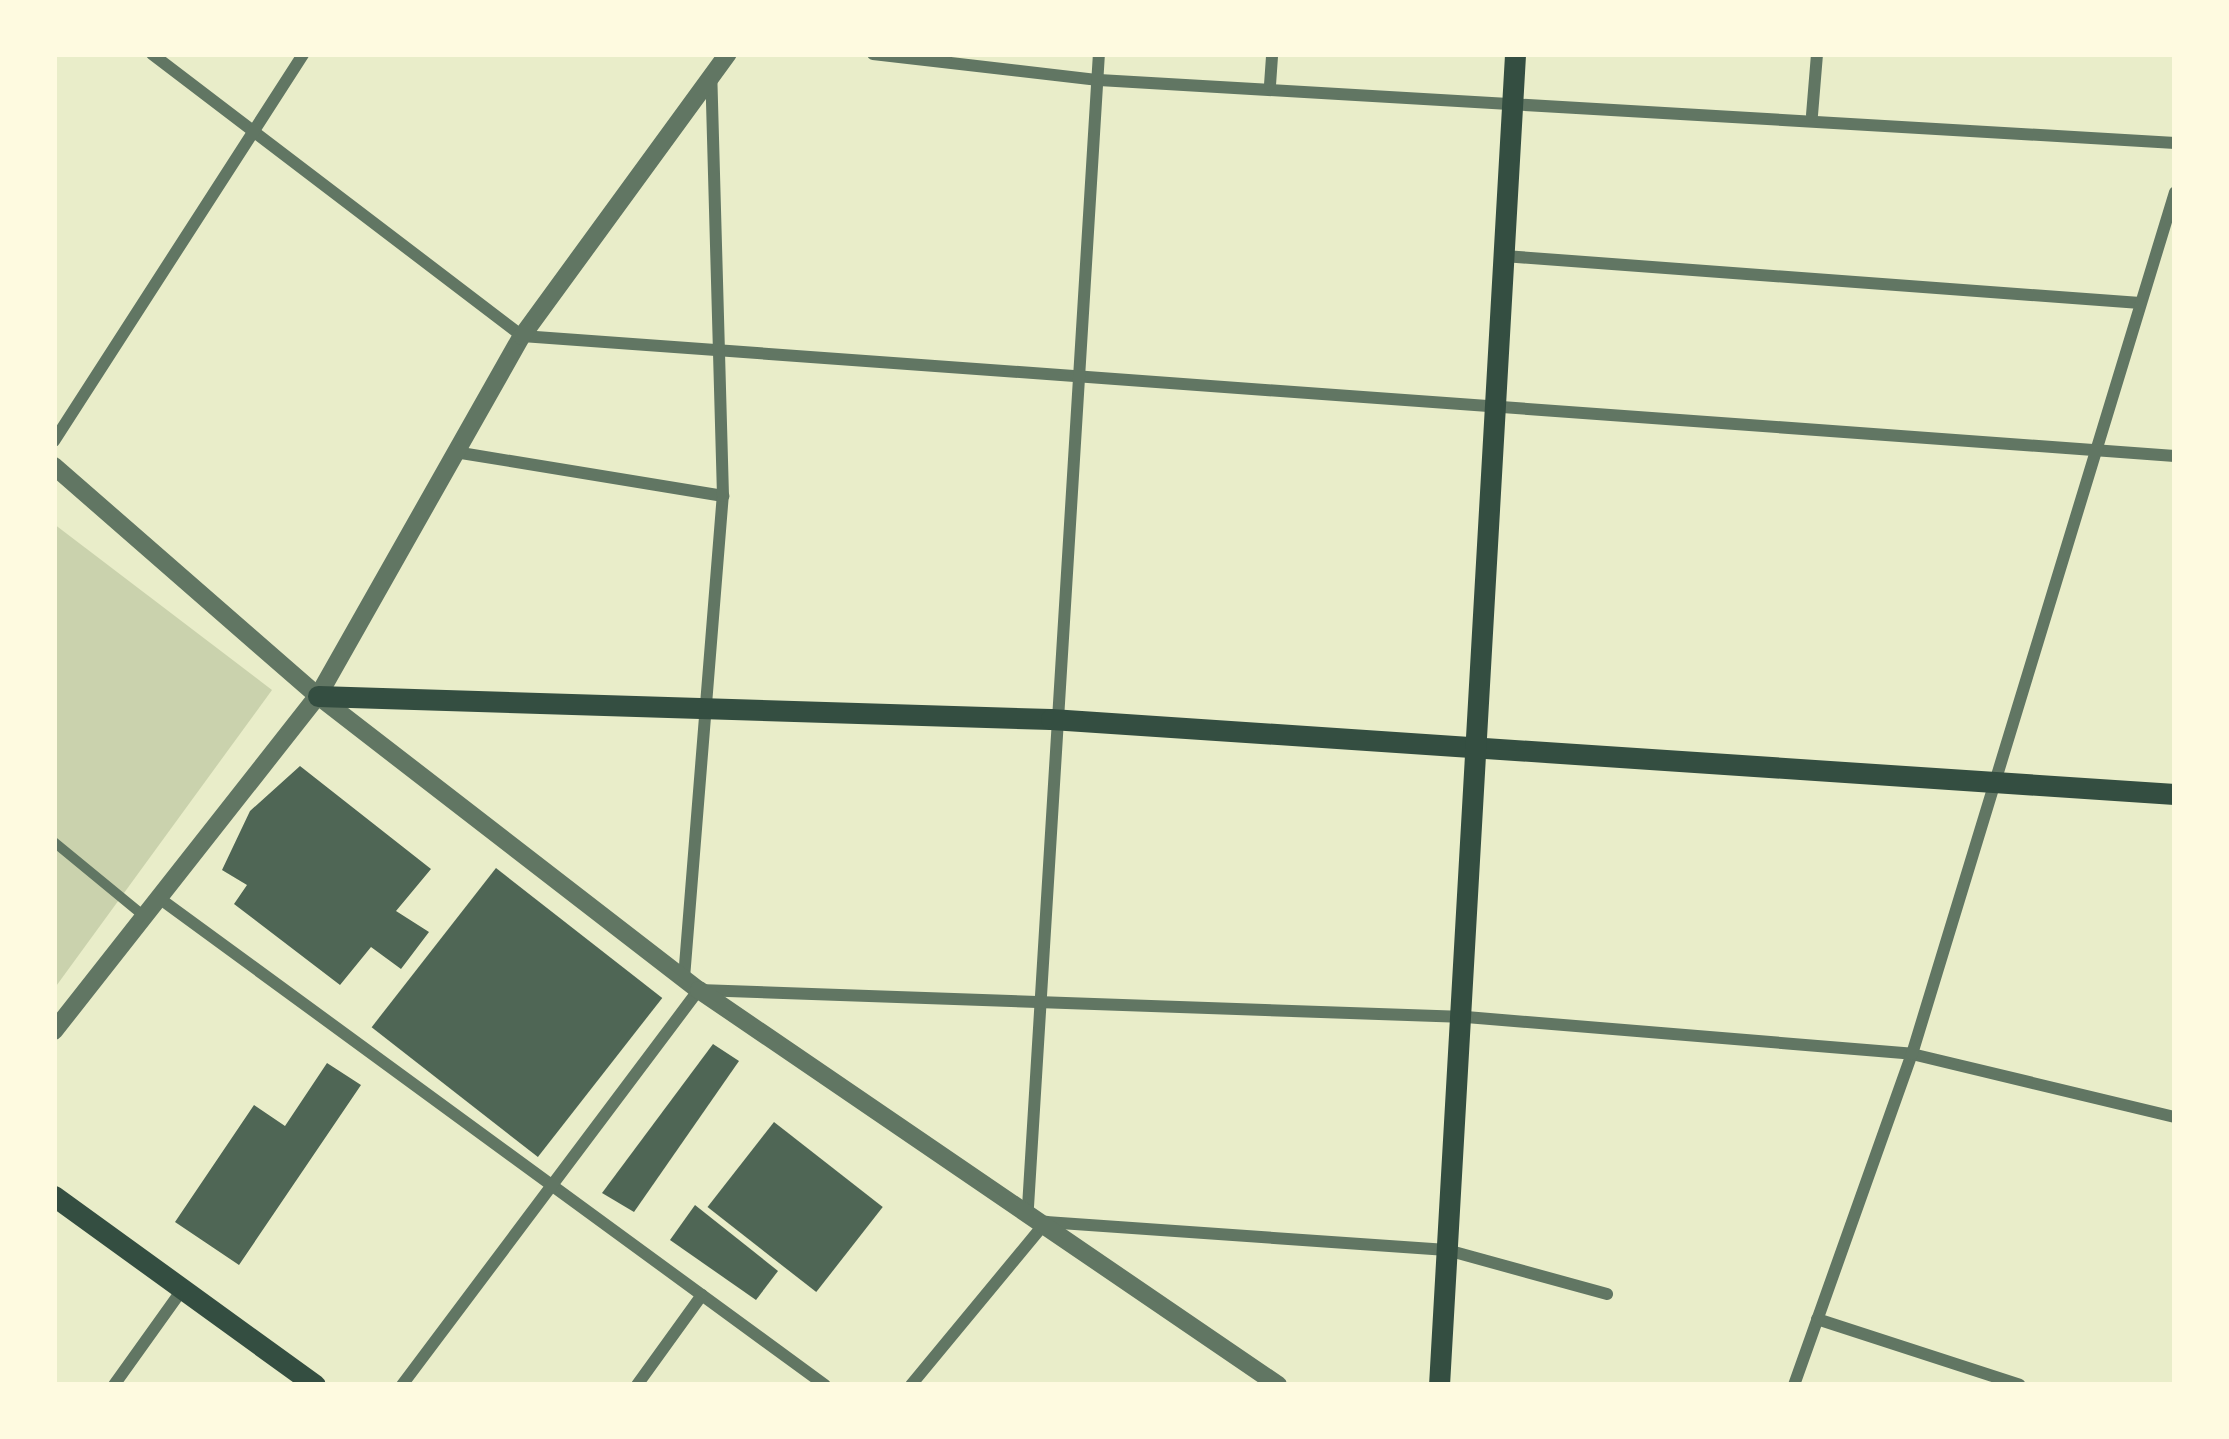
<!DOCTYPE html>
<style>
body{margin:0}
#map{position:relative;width:2229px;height:1439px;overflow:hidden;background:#e9edc9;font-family:Roboto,sans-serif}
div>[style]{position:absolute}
.green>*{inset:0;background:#cad2ad}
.building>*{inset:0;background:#4f6655;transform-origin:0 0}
.pedestrian>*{height:10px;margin:-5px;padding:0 5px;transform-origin:5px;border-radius:5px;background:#617663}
.minor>*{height:12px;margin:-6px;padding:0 6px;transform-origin:6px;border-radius:6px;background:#617663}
.tertiary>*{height:18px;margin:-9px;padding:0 9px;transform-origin:9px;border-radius:9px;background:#617663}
.secondary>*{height:21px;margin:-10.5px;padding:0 10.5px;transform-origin:10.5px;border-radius:10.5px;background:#344e41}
span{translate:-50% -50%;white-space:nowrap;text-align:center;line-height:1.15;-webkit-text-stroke:12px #fefae0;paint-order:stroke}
.frame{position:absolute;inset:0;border:57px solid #fefae0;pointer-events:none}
</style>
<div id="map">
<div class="green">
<div style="clip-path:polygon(54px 524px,272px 690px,54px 989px)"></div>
</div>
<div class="building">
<div style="clip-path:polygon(300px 766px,431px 869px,396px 911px,429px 932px,401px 969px,371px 947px,340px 985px,234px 904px,247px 885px,222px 870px,250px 811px)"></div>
<div style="left:496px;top:868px;width:211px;height:202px;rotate:38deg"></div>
<div style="clip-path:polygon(713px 1044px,739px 1061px,634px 1212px,602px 1193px)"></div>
<div style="clip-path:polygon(327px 1063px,361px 1085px,239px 1265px,175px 1222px,254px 1105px,285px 1126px)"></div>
<div style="left:774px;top:1122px;width:138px;height:108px;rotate:38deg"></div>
<div style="clip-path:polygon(695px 1205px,778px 1271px,756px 1300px,670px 1240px)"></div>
</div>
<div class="pedestrian">
<div style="left:54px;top:842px;width:117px;rotate:39.4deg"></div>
</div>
<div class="minor">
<div style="left:152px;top:54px;width:465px;rotate:37.3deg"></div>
<div style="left:522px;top:336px;width:1657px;rotate:4.15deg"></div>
<div style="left:873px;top:54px;width:227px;rotate:6.6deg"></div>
<div style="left:1099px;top:80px;width:1078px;rotate:3.35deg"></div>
<div style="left:1270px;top:85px;width:31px;rotate:-86deg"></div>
<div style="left:1812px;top:115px;width:61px;rotate:-85.3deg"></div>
<div style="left:1504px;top:256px;width:638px;rotate:4.23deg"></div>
<div style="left:54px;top:441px;width:460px;rotate:-57.2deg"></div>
<div style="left:455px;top:452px;width:272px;rotate:9.3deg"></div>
<div style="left:159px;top:898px;width:825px;rotate:36.18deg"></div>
<div style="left:684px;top:978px;width:484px;rotate:-85.4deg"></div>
<div style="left:723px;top:496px;width:419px;rotate:-91.6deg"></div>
<div style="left:1028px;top:1207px;width:1155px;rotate:-86.48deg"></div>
<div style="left:1817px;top:1319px;width:213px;rotate:18deg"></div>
<div style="left:114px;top:1385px;width:117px;rotate:-54.4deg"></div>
<div style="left:402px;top:1385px;width:494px;rotate:-53.1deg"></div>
<div style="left:699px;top:990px;width:767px;rotate:2.02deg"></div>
<div style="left:1466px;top:1017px;width:448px;rotate:4.7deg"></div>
<div style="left:1912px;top:1054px;width:270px;rotate:13.5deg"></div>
<div style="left:637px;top:1385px;width:111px;rotate:-54.2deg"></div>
<div style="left:911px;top:1385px;width:212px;rotate:-50.4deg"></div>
<div style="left:1046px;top:1222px;width:402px;rotate:4deg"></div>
<div style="left:1447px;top:1250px;width:166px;rotate:15.4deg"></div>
<div style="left:1794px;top:1385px;width:351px;rotate:-70.4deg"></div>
<div style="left:1912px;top:1054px;width:901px;rotate:-73.03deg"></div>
</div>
<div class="tertiary">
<div style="left:54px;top:466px;width:350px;rotate:41.1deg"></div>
<div style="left:318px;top:696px;width:481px;rotate:37.7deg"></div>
<div style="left:699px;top:990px;width:701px;rotate:34.3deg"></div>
<div style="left:54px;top:1031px;width:427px;rotate:-51.8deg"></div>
<div style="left:318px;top:696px;width:414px;rotate:-60.5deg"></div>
<div style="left:522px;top:336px;width:349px;rotate:-53.9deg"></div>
</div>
<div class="secondary">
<div style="left:318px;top:696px;width:733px;rotate:1.8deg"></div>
<div style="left:1051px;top:719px;width:1126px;rotate:3.82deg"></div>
<div style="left:54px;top:1196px;width:322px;rotate:35.9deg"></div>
<div style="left:1439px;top:1385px;width:1333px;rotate:-86.73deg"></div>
</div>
<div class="frame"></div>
</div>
